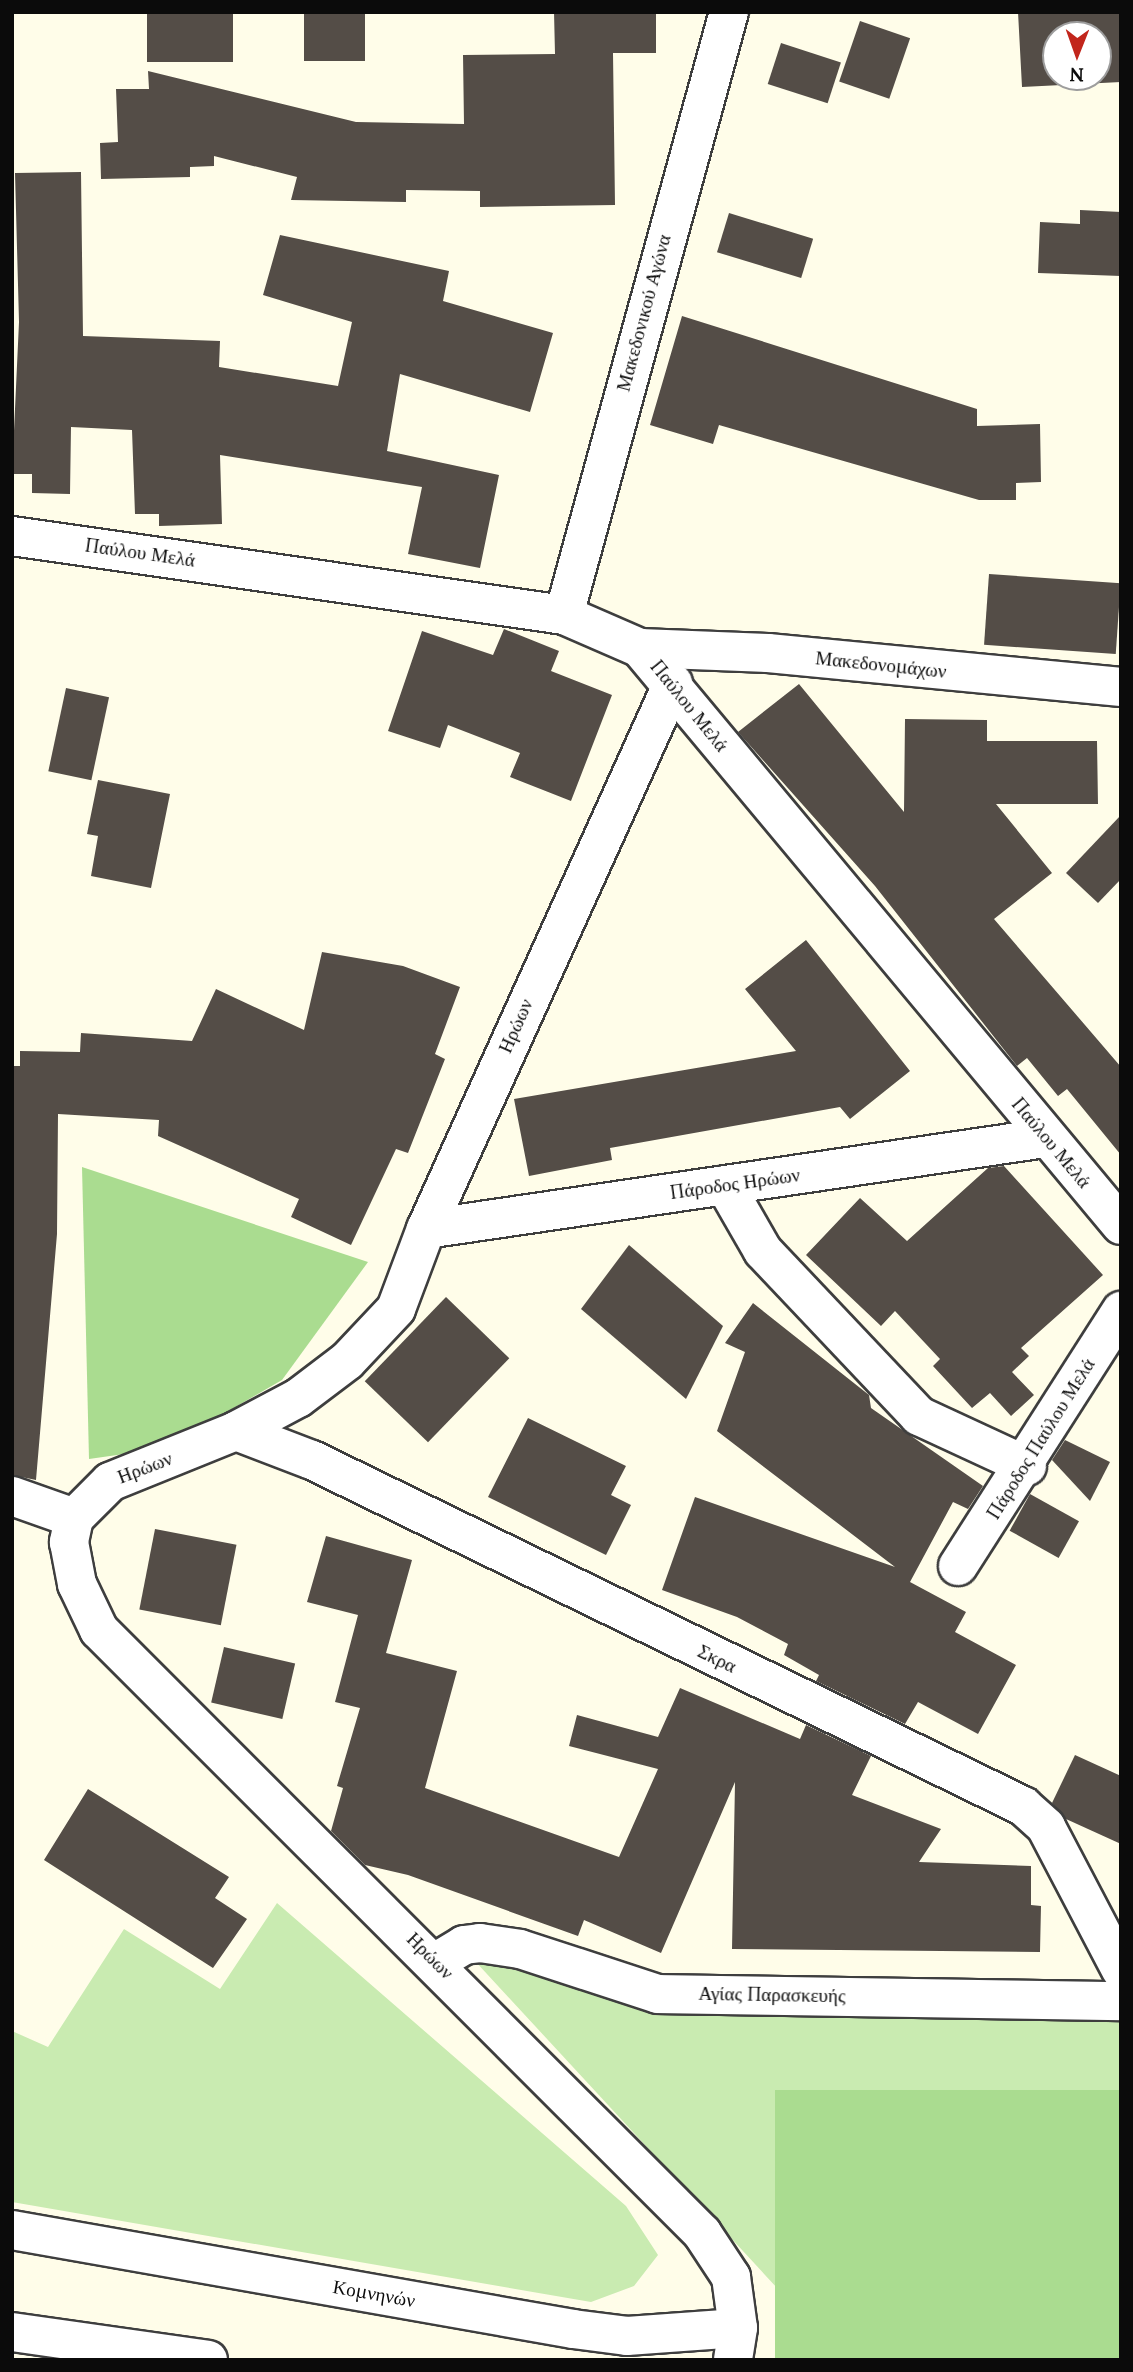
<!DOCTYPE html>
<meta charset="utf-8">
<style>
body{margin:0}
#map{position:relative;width:1133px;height:2372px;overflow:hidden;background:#fffde9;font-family:Lora,serif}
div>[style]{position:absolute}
.green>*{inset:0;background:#c9ebb1}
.forest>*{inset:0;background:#aadc90;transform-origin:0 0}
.building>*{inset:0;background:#544d47;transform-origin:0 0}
.roads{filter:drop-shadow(2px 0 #3e3e3e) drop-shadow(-2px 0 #3e3e3e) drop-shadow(0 2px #3e3e3e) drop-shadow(0 -2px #3e3e3e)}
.minor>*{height:38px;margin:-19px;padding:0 19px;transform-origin:19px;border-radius:19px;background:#fff}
span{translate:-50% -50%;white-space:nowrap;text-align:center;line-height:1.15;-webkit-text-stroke:7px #fff;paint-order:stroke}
.street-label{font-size:19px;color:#0b0b0b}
.frame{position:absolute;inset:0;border:14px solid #0b0b0b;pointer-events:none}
.north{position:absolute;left:1042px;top:21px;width:70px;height:70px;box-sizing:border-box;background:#fff;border:2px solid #9d9d9d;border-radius:50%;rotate:181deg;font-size:19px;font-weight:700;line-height:28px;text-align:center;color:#0b0b0b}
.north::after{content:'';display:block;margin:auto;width:24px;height:32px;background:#c2261c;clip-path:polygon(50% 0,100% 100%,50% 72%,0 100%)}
</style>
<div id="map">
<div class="green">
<div style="clip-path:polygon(277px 1903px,626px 2206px,658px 2255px,634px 2286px,591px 2302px,12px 2202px,12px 2031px,48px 2047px,124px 1929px,220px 1989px)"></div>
<div style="clip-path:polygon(475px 1961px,589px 1986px,680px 2015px,1121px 2008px,1121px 2360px,804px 2360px,790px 2302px)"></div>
</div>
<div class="forest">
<div style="clip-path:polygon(82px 1167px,368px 1262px,282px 1380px,192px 1432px,124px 1454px,89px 1459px)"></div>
<div style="left:1121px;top:2090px;width:270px;height:346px;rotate:90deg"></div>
</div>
<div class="building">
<div style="left:147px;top:12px;width:86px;height:50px"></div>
<div style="left:304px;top:12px;width:61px;height:49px"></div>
<div style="clip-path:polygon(554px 12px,656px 12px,656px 53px,613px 53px,615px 205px,480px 207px,480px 191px,406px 190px,406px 202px,291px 200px,297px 177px,214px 156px,214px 166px,190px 167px,190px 177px,101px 179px,100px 143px,118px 142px,116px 89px,149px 89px,148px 71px,356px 122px,464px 124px,463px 55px,555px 54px)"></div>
<div style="clip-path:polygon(evenodd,1018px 12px,1121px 12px,1121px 82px,1022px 87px,1018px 12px,1056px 35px,1098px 35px,1098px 77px,1056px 77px,1056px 35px)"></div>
<div style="left:860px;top:21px;width:53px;height:64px;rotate:19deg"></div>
<div style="left:781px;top:43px;width:63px;height:43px;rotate:18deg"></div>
<div style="clip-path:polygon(81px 172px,83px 336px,220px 341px,219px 367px,338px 386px,352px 322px,263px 295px,280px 235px,449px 271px,443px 301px,553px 333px,530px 412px,400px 374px,387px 451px,499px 475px,480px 568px,408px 554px,422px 487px,220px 455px,222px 524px,159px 526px,159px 514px,135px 514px,132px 430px,71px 427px,70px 494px,32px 493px,32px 474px,12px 474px,19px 322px,15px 173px)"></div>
<div style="clip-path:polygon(1080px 210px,1121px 212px,1121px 276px,1038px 273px,1040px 222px,1080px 224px)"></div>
<div style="left:729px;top:213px;width:88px;height:41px;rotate:17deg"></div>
<div style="clip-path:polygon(682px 316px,977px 409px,977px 426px,1040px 424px,1041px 482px,1016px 483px,1016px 500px,979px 500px,719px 425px,713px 444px,650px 425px)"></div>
<div style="left:989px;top:574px;width:132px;height:71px;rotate:4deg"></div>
<div style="clip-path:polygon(504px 629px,559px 651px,551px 671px,612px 695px,571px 801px,510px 777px,520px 753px,448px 725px,440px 748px,388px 731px,422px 631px,493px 655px)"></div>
<div style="clip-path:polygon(799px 684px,904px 812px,905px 719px,987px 720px,987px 741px,1097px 741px,1098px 804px,996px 804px,1052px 873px,994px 919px,1121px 1067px,1121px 1155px,1067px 1089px,1058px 1096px,1027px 1058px,1017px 1066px,875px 886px,738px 732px)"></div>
<div style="left:66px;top:688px;width:44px;height:85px;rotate:12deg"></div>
<div style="clip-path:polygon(98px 780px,170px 794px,151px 888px,91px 876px,98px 836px,87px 834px)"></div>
<div style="clip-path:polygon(1121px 815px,1121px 879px,1098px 903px,1066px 873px)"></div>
<div style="clip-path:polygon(806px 940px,910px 1071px,850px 1119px,840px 1107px,610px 1148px,612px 1160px,529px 1176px,514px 1099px,796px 1051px,745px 989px)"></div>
<div style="clip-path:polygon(322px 952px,403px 966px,460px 987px,435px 1054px,445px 1059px,408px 1153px,396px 1149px,351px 1245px,291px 1217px,299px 1199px,158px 1136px,159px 1120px,58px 1114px,57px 1234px,36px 1480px,12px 1475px,12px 1066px,20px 1066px,20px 1051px,80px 1052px,81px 1033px,192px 1041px,216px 989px,304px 1030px)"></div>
<div style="clip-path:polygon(1004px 1166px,1103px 1275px,1021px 1348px,1029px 1356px,1012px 1372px,1034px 1395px,1011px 1416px,990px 1393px,972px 1408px,933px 1366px,940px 1359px,895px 1311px,881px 1326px,806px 1255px,860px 1198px,907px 1241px,988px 1168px)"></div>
<div style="clip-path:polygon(629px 1245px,723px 1326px,686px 1399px,581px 1309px)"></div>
<div style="left:446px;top:1297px;width:88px;height:117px;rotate:44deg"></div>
<div style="clip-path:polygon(753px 1303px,869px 1395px,871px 1408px,983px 1486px,968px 1509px,953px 1502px,910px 1582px,966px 1612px,955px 1632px,1016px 1665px,978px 1734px,918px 1702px,905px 1724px,816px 1681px,819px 1675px,784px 1655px,788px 1644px,737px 1617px,662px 1590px,695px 1497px,895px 1567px,717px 1431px,745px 1352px,725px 1343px)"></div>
<div style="clip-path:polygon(528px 1418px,626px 1466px,611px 1495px,631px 1505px,606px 1555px,488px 1497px)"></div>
<div style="clip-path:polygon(1065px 1440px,1110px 1462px,1090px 1501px,1052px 1460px)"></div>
<div style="left:1030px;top:1494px;width:56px;height:42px;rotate:29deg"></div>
<div style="left:155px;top:1529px;width:83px;height:82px;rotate:11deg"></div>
<div style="clip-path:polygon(326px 1536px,412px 1560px,386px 1653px,457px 1671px,425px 1788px,619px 1857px,658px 1769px,569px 1746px,577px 1715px,658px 1737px,680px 1688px,800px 1739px,806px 1725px,871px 1756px,852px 1795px,941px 1829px,919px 1862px,1031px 1866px,1031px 1905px,1041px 1906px,1040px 1952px,732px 1949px,735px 1782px,661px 1953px,584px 1920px,578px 1936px,408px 1875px,365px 1865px,331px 1831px,343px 1788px,337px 1786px,360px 1708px,335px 1702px,358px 1615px,307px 1602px)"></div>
<div style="left:224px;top:1647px;width:73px;height:57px;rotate:13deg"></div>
<div style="clip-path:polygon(1075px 1755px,1121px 1776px,1121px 1844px,1066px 1819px,1052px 1803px)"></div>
<div style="clip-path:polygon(88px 1789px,229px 1877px,215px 1898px,247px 1919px,213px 1968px,44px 1860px)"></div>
</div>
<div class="roads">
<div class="minor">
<div style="left:12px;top:536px;width:558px;rotate:8.14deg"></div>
<div style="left:564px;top:615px;width:83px;rotate:23.5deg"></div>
<div style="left:640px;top:648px;width:751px;rotate:50.18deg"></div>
<div style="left:564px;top:615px;width:625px;rotate:-74.7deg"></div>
<div style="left:640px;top:648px;width:128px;rotate:2.2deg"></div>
<div style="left:768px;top:653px;width:355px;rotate:5.5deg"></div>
<div style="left:673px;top:683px;width:599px;rotate:114.34deg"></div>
<div style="left:426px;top:1229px;width:85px;rotate:110.6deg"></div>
<div style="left:396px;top:1309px;width:71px;rotate:133.3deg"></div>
<div style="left:347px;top:1361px;width:61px;rotate:142.9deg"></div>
<div style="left:298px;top:1398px;width:70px;rotate:152deg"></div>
<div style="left:236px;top:1431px;width:136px;rotate:158deg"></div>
<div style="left:110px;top:1482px;width:51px;rotate:135deg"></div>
<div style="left:74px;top:1518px;width:25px;rotate:102deg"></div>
<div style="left:69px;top:1542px;width:43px;rotate:79.2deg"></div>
<div style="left:77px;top:1584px;width:51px;rotate:64.4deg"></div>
<div style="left:99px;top:1630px;width:853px;rotate:45deg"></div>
<div style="left:702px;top:2233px;width:53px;rotate:56.6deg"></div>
<div style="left:731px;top:2277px;width:51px;rotate:82.2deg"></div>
<div style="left:738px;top:2328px;width:32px;rotate:99deg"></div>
<div style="left:725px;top:1185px;width:76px;rotate:60.1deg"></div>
<div style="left:763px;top:1251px;width:227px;rotate:46.6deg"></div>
<div style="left:919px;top:1416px;width:119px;rotate:24.8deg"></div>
<div style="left:426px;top:1229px;width:626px;rotate:-8.36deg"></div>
<div style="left:236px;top:1431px;width:81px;rotate:20.9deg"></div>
<div style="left:312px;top:1460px;width:791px;rotate:25.95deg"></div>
<div style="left:1023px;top:1806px;width:31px;rotate:42deg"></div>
<div style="left:1046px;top:1827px;width:161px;rotate:62.3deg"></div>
<div style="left:12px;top:1496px;width:66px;rotate:19.5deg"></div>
<div style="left:958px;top:1566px;width:303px;rotate:-57.4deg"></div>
<div style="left:436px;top:1962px;width:33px;rotate:-31deg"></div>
<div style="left:464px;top:1945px;width:16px;rotate:-7deg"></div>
<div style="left:480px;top:1943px;width:40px;rotate:8.5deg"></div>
<div style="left:520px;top:1949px;width:145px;rotate:18.1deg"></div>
<div style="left:658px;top:1994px;width:463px;rotate:0.9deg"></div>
<div style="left:12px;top:2230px;width:570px;rotate:10.01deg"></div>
<div style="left:573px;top:2329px;width:54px;rotate:7.4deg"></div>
<div style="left:627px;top:2336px;width:111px;rotate:-4.1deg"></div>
<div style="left:12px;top:2332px;width:198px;rotate:8.1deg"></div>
</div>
</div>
<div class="street-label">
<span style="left:644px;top:313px;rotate:-75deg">Μακεδονικού Αγώνα</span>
<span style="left:140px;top:553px;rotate:8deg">Παύλου Μελά</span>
<span style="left:881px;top:665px;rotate:6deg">Μακεδονομάχων</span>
<span style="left:689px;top:706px;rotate:51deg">Παύλου Μελά</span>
<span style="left:516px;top:1026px;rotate:-66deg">Ηρώων</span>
<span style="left:1051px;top:1143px;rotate:50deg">Παύλου Μελά</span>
<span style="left:735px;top:1184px;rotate:-8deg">Πάροδος Ηρώων</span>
<span style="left:1041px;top:1439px;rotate:-58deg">Πάροδος Παύλου Μελά</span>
<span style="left:145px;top:1468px;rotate:-21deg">Ηρώων</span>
<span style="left:717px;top:1659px;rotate:26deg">Σκρα</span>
<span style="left:430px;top:1956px;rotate:45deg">Ηρώων</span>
<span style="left:772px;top:1995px;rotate:1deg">Αγίας Παρασκευής</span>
<span style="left:374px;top:2294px;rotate:10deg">Κομνηνών</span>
</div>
<div class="frame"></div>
<div class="north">N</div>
</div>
